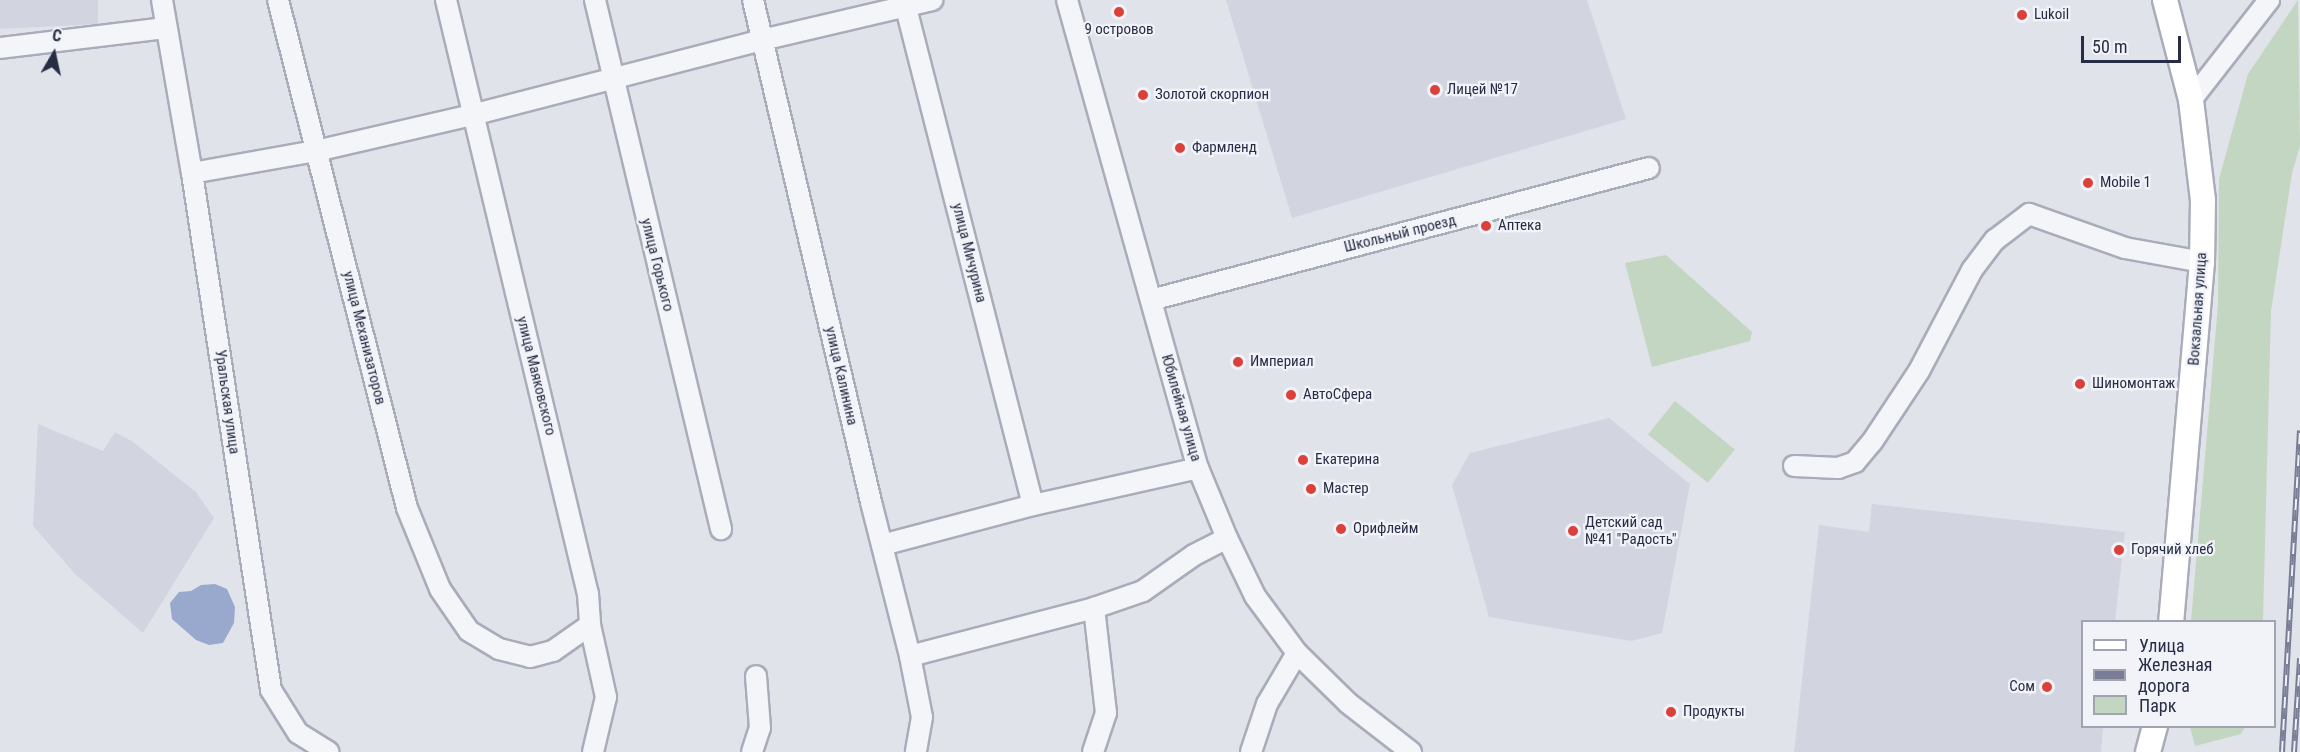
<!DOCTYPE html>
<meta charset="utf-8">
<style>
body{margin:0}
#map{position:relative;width:2300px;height:752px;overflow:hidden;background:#e1e3eb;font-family:"Roboto Condensed",sans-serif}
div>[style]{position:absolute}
.built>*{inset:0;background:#d2d5e0}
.green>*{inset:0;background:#c3d6c1;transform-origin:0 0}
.water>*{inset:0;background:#99a9ce}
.roads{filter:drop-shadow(2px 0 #a9acb9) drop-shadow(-2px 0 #a9acb9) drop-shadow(0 2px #a9acb9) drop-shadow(0 -2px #a9acb9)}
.minor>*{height:20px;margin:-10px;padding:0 10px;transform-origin:10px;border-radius:10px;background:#f4f5f9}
.major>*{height:24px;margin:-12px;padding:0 12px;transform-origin:12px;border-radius:12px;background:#fff}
.rail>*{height:6px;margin-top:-3px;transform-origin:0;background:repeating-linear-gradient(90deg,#f1f3f8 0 11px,#797e96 0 22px);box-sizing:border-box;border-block:2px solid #797e96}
.dots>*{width:16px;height:16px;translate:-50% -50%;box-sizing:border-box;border:3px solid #f1f3f8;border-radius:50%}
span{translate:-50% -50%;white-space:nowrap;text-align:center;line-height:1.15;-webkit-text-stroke:4.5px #f1f3f8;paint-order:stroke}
.poi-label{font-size:15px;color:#272d45}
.left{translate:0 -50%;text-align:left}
.right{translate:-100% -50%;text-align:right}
.street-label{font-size:15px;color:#272d45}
.legend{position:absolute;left:2081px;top:620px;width:195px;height:108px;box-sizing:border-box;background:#f1f3f8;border:2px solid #a0a4b0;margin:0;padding:8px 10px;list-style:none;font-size:18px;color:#272d45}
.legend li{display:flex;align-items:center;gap:12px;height:30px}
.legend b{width:30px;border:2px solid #a0a4b0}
.north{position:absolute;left:24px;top:24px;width:60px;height:60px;-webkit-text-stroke:4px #f1f3f8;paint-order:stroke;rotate:9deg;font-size:16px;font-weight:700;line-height:24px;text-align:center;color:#272d45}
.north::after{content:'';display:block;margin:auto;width:21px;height:27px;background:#272d45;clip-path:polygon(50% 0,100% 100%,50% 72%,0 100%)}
.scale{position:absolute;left:2081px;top:36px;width:100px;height:27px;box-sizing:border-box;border:3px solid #272d45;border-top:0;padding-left:8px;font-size:18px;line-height:21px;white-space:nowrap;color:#272d45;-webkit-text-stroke:4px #f1f3f8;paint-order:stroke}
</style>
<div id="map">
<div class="built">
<div style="clip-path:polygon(0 0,98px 0,98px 24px,0 29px)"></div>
<div style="clip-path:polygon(1226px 0,1587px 0,1626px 119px,1292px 218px)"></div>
<div style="clip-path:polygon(1609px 418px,1690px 484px,1662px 633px,1631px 641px,1489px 617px,1452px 485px,1470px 453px)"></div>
<div style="clip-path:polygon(38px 424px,103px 451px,115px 432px,133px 442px,196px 492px,214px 518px,143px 633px,75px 574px,33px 526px)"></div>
<div style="clip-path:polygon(1872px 504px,2125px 532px,2115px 621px,2082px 622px,2082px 726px,2103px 727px,2101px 752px,1794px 752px,1819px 525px,1869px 532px)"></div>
</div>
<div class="green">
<div style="clip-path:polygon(2298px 0,2300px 146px,2292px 173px,2271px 311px,2263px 621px,2191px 621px,2218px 304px,2219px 179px,2248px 74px)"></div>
<div style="clip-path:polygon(1666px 255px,1752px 332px,1750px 341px,1652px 367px,1625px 263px)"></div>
<div style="left:1675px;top:401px;width:77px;height:43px;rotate:39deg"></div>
<div style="clip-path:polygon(2190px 727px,2190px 726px,2245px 727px,2241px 734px,2195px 746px)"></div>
</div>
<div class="water">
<div style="clip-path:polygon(215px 584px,227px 589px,235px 607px,234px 623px,223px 643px,209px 645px,196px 640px,172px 619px,170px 603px,179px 592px,191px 591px,201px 585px)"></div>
</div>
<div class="roads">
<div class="minor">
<div style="left:162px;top:0;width:176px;rotate:80.2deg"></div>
<div style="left:192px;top:173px;width:523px;rotate:81.31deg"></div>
<div style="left:271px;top:690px;width:51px;rotate:57.9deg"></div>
<div style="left:298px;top:733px;width:36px;rotate:32deg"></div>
<div style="left:278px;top:0;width:524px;rotate:75.75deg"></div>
<div style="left:407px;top:508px;width:87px;rotate:67.8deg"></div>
<div style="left:440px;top:589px;width:51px;rotate:55.4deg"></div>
<div style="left:469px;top:631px;width:35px;rotate:31deg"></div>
<div style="left:499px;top:649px;width:32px;rotate:14deg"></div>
<div style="left:530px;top:657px;width:24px;rotate:-15deg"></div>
<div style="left:553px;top:651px;width:45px;rotate:-35.1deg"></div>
<div style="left:446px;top:0;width:611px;rotate:76.56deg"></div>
<div style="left:588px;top:594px;width:31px;rotate:86deg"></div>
<div style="left:590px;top:625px;width:74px;rotate:77.5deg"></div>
<div style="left:606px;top:697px;width:57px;rotate:103.3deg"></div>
<div style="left:595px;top:0;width:544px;rotate:76.6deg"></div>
<div style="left:753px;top:0;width:516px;rotate:76.77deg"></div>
<div style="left:871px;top:502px;width:159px;rotate:75.8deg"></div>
<div style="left:910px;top:656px;width:62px;rotate:78.9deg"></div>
<div style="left:922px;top:717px;width:36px;rotate:100deg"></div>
<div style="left:904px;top:0;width:521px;rotate:75.67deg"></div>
<div style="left:1067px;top:0;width:486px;rotate:74.4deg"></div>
<div style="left:1198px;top:468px;width:76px;rotate:67.5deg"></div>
<div style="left:1227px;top:538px;width:64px;rotate:64.2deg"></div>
<div style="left:1255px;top:596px;width:71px;rotate:53.6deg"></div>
<div style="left:1297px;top:653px;width:71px;rotate:44.4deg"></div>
<div style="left:1348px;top:703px;width:80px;rotate:37.9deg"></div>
<div style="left:0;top:48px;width:167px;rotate:-6.9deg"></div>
<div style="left:2191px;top:100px;width:127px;rotate:-52deg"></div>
<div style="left:192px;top:173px;width:126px;rotate:-10.1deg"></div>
<div style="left:316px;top:151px;width:160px;rotate:-13deg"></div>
<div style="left:472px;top:115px;width:300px;rotate:-14.5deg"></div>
<div style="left:762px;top:40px;width:175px;rotate:-13.2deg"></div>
<div style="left:1151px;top:300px;width:515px;rotate:-14.85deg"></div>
<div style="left:1794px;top:466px;width:44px;rotate:2.6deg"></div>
<div style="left:1838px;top:468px;width:18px;rotate:-19deg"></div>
<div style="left:1855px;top:462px;width:26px;rotate:-50deg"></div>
<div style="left:1872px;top:442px;width:85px;rotate:-56.5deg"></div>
<div style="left:1919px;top:371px;width:114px;rotate:-62.3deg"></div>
<div style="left:1972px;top:270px;width:38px;rotate:-53deg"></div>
<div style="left:1995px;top:240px;width:43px;rotate:-37.4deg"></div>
<div style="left:2029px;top:214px;width:102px;rotate:19.5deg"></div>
<div style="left:2125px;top:248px;width:78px;rotate:10.3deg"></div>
<div style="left:882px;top:545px;width:156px;rotate:-14.8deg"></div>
<div style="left:1033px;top:505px;width:169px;rotate:-12.6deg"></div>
<div style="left:910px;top:656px;width:190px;rotate:-14.6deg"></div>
<div style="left:1094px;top:608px;width:52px;rotate:-19.1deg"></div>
<div style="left:1143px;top:591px;width:62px;rotate:-35.2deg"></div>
<div style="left:1194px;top:555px;width:37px;rotate:-27deg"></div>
<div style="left:752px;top:752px;width:25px;rotate:-72deg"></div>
<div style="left:760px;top:728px;width:52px;rotate:-94.4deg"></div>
<div style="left:1093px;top:752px;width:41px;rotate:-71.6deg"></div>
<div style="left:1106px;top:713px;width:106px;rotate:-96.5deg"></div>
<div style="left:1251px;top:752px;width:51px;rotate:-71.6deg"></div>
<div style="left:1267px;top:704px;width:59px;rotate:-59.5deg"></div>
</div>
<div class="major">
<div style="left:2165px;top:0;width:103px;rotate:75.4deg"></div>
<div style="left:2191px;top:100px;width:101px;rotate:83.2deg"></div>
<div style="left:2203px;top:200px;width:62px;rotate:90.9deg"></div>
<div style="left:2202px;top:262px;width:361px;rotate:94.9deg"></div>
<div style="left:2148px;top:752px;width:27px;rotate:-75deg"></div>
</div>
</div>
<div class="rail">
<div style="left:2282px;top:752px;width:322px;rotate:-86.8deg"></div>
<div style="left:2294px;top:752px;width:94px;rotate:-86.3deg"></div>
</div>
<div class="dots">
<div style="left:1119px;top:12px;background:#dc403a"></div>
<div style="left:2022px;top:15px;background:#dc403a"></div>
<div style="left:1435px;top:90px;background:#dc403a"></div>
<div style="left:1143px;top:95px;background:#dc403a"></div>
<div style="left:1180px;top:148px;background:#dc403a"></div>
<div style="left:2088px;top:183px;background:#dc403a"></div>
<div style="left:1486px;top:226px;background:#dc403a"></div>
<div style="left:1238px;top:362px;background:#dc403a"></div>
<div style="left:2080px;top:384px;background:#dc403a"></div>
<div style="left:1291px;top:395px;background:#dc403a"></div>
<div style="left:1303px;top:460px;background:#dc403a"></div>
<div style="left:1311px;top:489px;background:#dc403a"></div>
<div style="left:1341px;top:529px;background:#dc403a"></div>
<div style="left:1573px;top:531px;background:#dc403a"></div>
<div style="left:2119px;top:550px;background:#dc403a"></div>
<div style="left:2047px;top:687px;background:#dc403a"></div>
<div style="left:1671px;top:712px;background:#dc403a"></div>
</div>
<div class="poi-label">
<span class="left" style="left:2034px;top:15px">Lukoil</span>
<span style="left:1119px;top:30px">9 островов</span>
<span class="left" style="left:1447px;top:90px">Лицей №17</span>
<span class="left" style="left:1155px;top:95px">Золотой скорпион</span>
<span class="left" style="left:1192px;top:148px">Фармленд</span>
<span class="left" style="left:2100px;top:183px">Mobile 1</span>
<span class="left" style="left:1498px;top:226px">Аптека</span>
<span class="left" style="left:1250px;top:362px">Империал</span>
<span class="left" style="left:2092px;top:384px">Шиномонтаж</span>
<span class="left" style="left:1303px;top:395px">АвтоСфера</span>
<span class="left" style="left:1315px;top:460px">Екатерина</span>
<span class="left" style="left:1323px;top:489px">Мастер</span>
<span class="left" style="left:1585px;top:531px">Детский сад<br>№41 "Радость"</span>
<span class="left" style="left:1353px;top:529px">Орифлейм</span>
<span class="left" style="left:2131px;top:550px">Горячий хлеб</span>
<span class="right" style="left:2035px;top:687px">Сом</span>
<span class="left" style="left:1683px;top:712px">Продукты</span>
</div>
<div class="street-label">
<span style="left:1400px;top:234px;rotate:-14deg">Школьный проезд</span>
<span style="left:969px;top:253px;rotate:76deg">улица Мичурина</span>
<span style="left:657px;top:265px;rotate:76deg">улица Горького</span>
<span style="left:2198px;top:309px;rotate:-86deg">Вокзальная улица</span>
<span style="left:364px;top:338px;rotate:76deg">улица Механизаторов</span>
<span style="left:536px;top:376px;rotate:76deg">улица Маяковского</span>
<span style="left:841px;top:376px;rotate:77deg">улица Калинина</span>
<span style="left:227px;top:402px;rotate:82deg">Уральская улица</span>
<span style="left:1181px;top:408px;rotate:74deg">Юбилейная улица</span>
</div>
<ul class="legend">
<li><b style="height:8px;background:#fff"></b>Улица</li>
<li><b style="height:8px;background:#797e96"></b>Железная дорога</li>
<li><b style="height:16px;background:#c3d6c1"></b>Парк</li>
</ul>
<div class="north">С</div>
<div class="scale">50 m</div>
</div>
